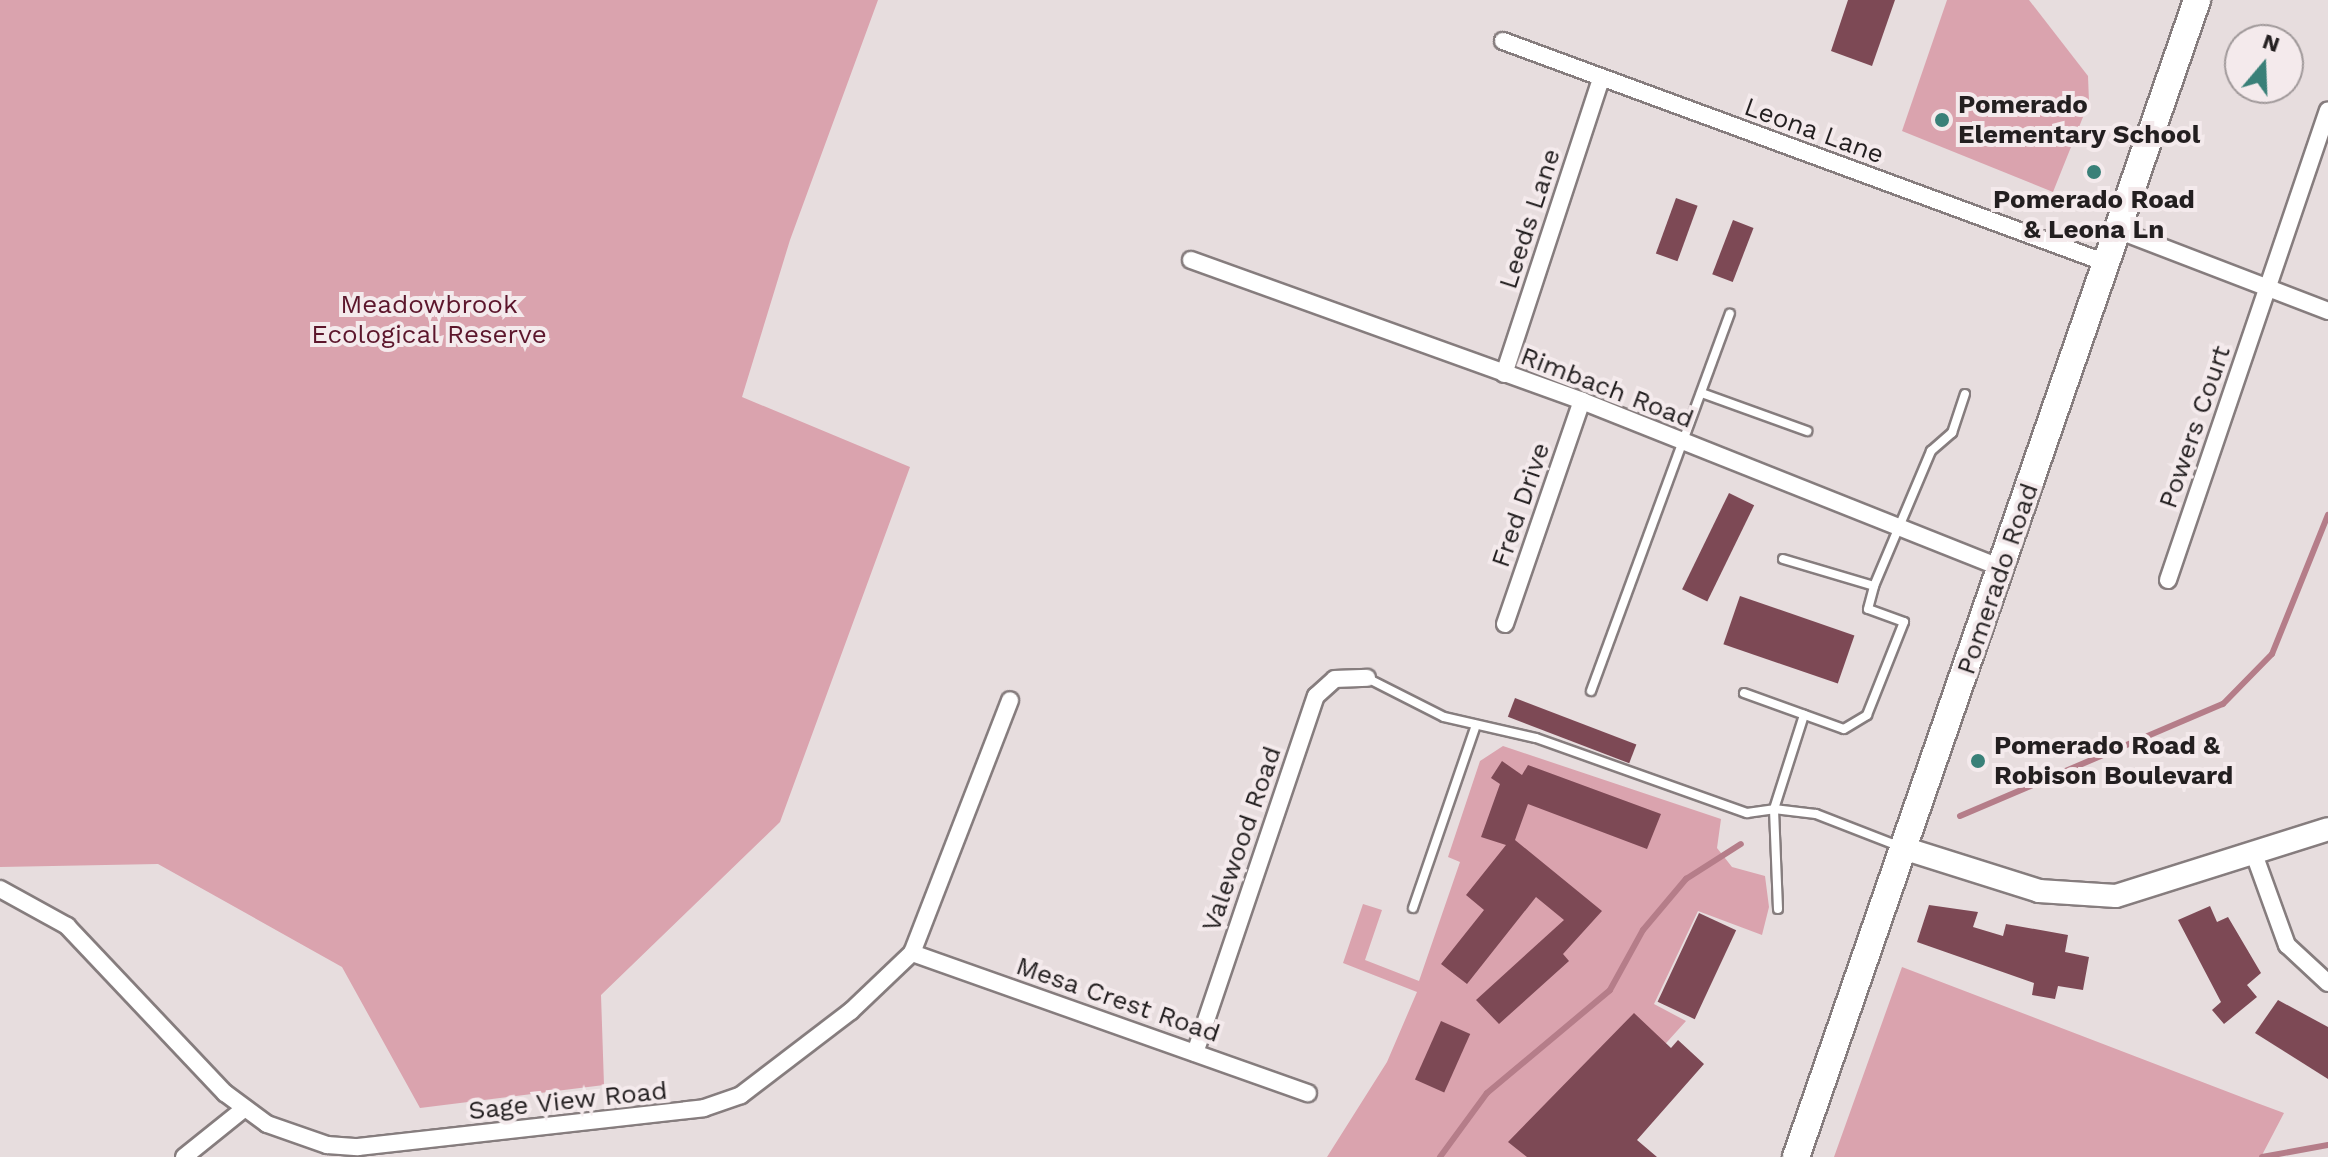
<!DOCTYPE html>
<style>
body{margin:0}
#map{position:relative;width:2328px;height:1157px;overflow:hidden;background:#e7ddde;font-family:"Work Sans",sans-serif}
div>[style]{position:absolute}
.green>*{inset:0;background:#daa3ae}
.stream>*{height:6px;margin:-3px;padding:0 3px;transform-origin:3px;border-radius:3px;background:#b57d89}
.building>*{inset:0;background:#7d4955;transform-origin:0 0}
.roads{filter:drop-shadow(2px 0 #867d7e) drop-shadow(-2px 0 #867d7e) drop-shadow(0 2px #867d7e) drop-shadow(0 -2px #867d7e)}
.lane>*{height:8px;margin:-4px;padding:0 4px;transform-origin:4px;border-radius:4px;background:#fff}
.street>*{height:16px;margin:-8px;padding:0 8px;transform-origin:8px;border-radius:8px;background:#fff}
.secondary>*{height:22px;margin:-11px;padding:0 11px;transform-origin:11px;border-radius:11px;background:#fff}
.primary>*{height:26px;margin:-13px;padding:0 13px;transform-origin:13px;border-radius:13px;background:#fff}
.dots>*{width:22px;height:22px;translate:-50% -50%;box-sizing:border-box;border:4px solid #f4eaec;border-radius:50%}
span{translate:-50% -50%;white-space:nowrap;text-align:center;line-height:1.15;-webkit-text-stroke:8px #f4eaec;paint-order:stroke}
.poi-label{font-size:26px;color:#231f20;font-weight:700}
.left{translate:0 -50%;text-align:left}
.street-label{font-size:26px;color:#231f20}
.park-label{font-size:26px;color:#5c162c}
.north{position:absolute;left:2224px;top:24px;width:80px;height:80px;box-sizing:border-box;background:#f4eaec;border:2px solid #a0999a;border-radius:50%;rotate:19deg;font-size:22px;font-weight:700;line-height:32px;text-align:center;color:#231f20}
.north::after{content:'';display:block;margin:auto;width:28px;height:36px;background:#398078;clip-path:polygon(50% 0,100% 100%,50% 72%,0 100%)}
</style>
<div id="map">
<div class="green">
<div style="clip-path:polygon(0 0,878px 0,790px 240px,742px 397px,910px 467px,780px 822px,601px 995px,604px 1085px,420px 1108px,342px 967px,158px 864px,0 867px)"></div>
<div style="clip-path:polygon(1947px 0,2029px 0,2088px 76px,2089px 102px,2053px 192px,1902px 131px)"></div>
<div style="clip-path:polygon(1503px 746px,1721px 819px,1717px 848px,1732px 867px,1765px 876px,1769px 907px,1762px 935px,1698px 911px,1654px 1004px,1686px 1021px,1584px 1134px,1608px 1157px,1327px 1157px,1387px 1062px,1417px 992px,1343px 963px,1363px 904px,1382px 910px,1365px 960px,1419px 981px,1460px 862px,1448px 857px,1480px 761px)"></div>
<div style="clip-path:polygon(1902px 967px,2257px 1103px,2284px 1113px,2261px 1157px,1834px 1157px)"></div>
</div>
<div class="stream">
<div style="left:1960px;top:816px;width:286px;rotate:-23.1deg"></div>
<div style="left:2223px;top:704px;width:70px;rotate:-45.6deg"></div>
<div style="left:2272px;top:654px;width:150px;rotate:-68.1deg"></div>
<div style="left:1440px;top:1157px;width:79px;rotate:-53.7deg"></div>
<div style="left:1487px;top:1093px;width:160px;rotate:-39.9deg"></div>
<div style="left:1610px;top:990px;width:68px;rotate:-61.2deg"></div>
<div style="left:1643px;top:930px;width:67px;rotate:-49.9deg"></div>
<div style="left:1686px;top:879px;width:65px;rotate:-32.5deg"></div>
<div style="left:2262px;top:1157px;width:67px;rotate:-10.3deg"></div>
</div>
<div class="building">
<div style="clip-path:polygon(1848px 0,1895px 0,1872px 66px,1831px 51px)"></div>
<div style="left:1676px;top:198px;width:23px;height:59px;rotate:20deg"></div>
<div style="left:1733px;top:220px;width:22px;height:58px;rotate:21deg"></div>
<div style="left:1729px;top:493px;width:28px;height:107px;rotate:26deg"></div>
<div style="left:1740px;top:596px;width:121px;height:51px;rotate:19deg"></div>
<div style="left:1515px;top:698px;width:130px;height:20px;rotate:21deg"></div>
<div style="clip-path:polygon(1502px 761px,1522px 775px,1528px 765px,1661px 814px,1647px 849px,1528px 804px,1515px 840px,1602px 911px,1563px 954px,1569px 961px,1499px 1024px,1476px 1000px,1564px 920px,1536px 897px,1467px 984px,1441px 964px,1484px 910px,1466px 895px,1506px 845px,1481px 837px,1500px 784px,1491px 778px)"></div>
<div style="clip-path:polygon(1929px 905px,1978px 912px,1973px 927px,2003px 936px,2006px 924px,2068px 935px,2065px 952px,2089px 957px,2083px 990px,2058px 986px,2055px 999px,2032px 995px,2034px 983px,1917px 942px)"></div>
<div style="clip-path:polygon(2210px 906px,2217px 922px,2228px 917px,2261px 973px,2247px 985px,2257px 997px,2224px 1024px,2212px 1010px,2221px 1002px,2178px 920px)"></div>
<div style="left:1699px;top:913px;width:41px;height:98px;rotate:25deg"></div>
<div style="clip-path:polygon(2278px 1000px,2328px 1027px,2328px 1079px,2255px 1033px)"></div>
<div style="clip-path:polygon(1634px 1013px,1671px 1048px,1678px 1040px,1704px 1064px,1637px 1140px,1657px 1157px,1527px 1157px,1508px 1142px)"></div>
<div style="left:1441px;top:1021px;width:32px;height:64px;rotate:24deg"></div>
</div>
<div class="roads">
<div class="lane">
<div style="left:1702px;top:393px;width:112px;rotate:19.9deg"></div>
<div style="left:1783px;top:559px;width:95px;rotate:16.5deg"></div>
<div style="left:1874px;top:586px;width:147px;rotate:-67.1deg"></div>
<div style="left:1931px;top:451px;width:28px;rotate:-41deg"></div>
<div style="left:1952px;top:433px;width:41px;rotate:-71.6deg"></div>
<div style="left:1367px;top:678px;width:86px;rotate:26.9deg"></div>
<div style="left:1444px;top:717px;width:94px;rotate:12.9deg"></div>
<div style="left:1536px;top:738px;width:224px;rotate:19.6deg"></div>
<div style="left:1747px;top:813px;width:27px;rotate:-8deg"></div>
<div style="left:1774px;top:809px;width:99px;rotate:-72.3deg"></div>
<div style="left:1591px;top:691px;width:402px;rotate:-69.8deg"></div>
<div style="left:1744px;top:693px;width:106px;rotate:19.8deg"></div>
<div style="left:1844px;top:729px;width:27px;rotate:-31deg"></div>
<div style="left:1867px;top:715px;width:100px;rotate:-68.3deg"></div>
<div style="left:1904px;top:622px;width:38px;rotate:-160deg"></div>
<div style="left:1868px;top:609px;width:24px;rotate:-75deg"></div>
<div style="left:1413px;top:908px;width:190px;rotate:-71deg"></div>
<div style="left:1778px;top:909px;width:100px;rotate:-92.3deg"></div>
<div style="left:1774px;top:809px;width:42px;rotate:6.8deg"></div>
<div style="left:1816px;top:814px;width:91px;rotate:21.2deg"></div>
</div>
<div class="street">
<div style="left:1503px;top:41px;width:646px;rotate:20.2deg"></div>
<div style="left:2120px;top:231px;width:223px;rotate:21deg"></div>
<div style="left:1191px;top:260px;width:416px;rotate:19.8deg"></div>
<div style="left:1582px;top:401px;width:452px;rotate:21.7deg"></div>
<div style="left:1504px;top:374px;width:311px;rotate:-71.8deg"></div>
<div style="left:2168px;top:580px;width:496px;rotate:-71.2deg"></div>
<div style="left:1505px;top:624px;width:236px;rotate:-71deg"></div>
<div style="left:2254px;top:854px;width:97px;rotate:70.1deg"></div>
<div style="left:2287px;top:945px;width:56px;rotate:42.8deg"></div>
<div style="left:0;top:889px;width:77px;rotate:28.9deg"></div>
<div style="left:67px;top:926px;width:230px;rotate:46.6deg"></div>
<div style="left:225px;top:1093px;width:52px;rotate:36.4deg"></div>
<div style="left:267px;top:1124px;width:64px;rotate:19.3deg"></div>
<div style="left:327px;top:1145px;width:31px;rotate:4deg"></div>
<div style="left:358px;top:1147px;width:348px;rotate:-6.4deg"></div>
<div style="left:704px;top:1108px;width:39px;rotate:-19deg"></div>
<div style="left:741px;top:1095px;width:138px;rotate:-37.4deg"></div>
<div style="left:851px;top:1011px;width:84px;rotate:-43.6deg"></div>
<div style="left:912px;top:953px;width:271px;rotate:-68.8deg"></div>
<div style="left:912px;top:953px;width:420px;rotate:19.5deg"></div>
<div style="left:1195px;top:1053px;width:377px;rotate:-71.3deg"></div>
<div style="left:1316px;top:696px;width:25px;rotate:-42deg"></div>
<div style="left:1335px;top:679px;width:32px;rotate:-2deg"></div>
<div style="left:184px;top:1157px;width:78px;rotate:-38.8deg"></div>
</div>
<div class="secondary">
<div style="left:1903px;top:848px;width:143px;rotate:17.5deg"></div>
<div style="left:2039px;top:891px;width:77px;rotate:3.7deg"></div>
<div style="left:2116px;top:896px;width:222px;rotate:-17.5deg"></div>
</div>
<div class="primary">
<div style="left:1796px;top:1157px;width:1225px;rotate:-70.88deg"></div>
</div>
</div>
<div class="dots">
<div style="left:1942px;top:120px;background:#398078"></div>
<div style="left:2094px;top:172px;background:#398078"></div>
<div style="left:1978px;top:761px;background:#398078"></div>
</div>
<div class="poi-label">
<span class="left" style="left:1958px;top:120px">Pomerado<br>Elementary School</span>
<span style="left:2094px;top:215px">Pomerado Road<br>&amp; Leona Ln</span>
<span class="left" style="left:1994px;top:761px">Pomerado Road &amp;<br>Robison Boulevard</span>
</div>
<div class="street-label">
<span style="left:1814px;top:131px;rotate:20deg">Leona Lane</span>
<span style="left:1530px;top:219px;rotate:-72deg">Leeds Lane</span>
<span style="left:1607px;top:388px;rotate:21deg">Rimbach Road</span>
<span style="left:2195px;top:427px;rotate:-71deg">Powers Court</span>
<span style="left:1521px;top:505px;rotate:-71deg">Fred Drive</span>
<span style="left:1998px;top:579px;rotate:-71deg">Pomerado Road</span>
<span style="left:1242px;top:839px;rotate:-71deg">Valewood Road</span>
<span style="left:1118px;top:1000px;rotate:19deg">Mesa Crest Road</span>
<span style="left:568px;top:1101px;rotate:-6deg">Sage View Road</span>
</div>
<div class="park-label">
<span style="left:429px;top:320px">Meadowbrook<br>Ecological Reserve</span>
</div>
<div class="north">N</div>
</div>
